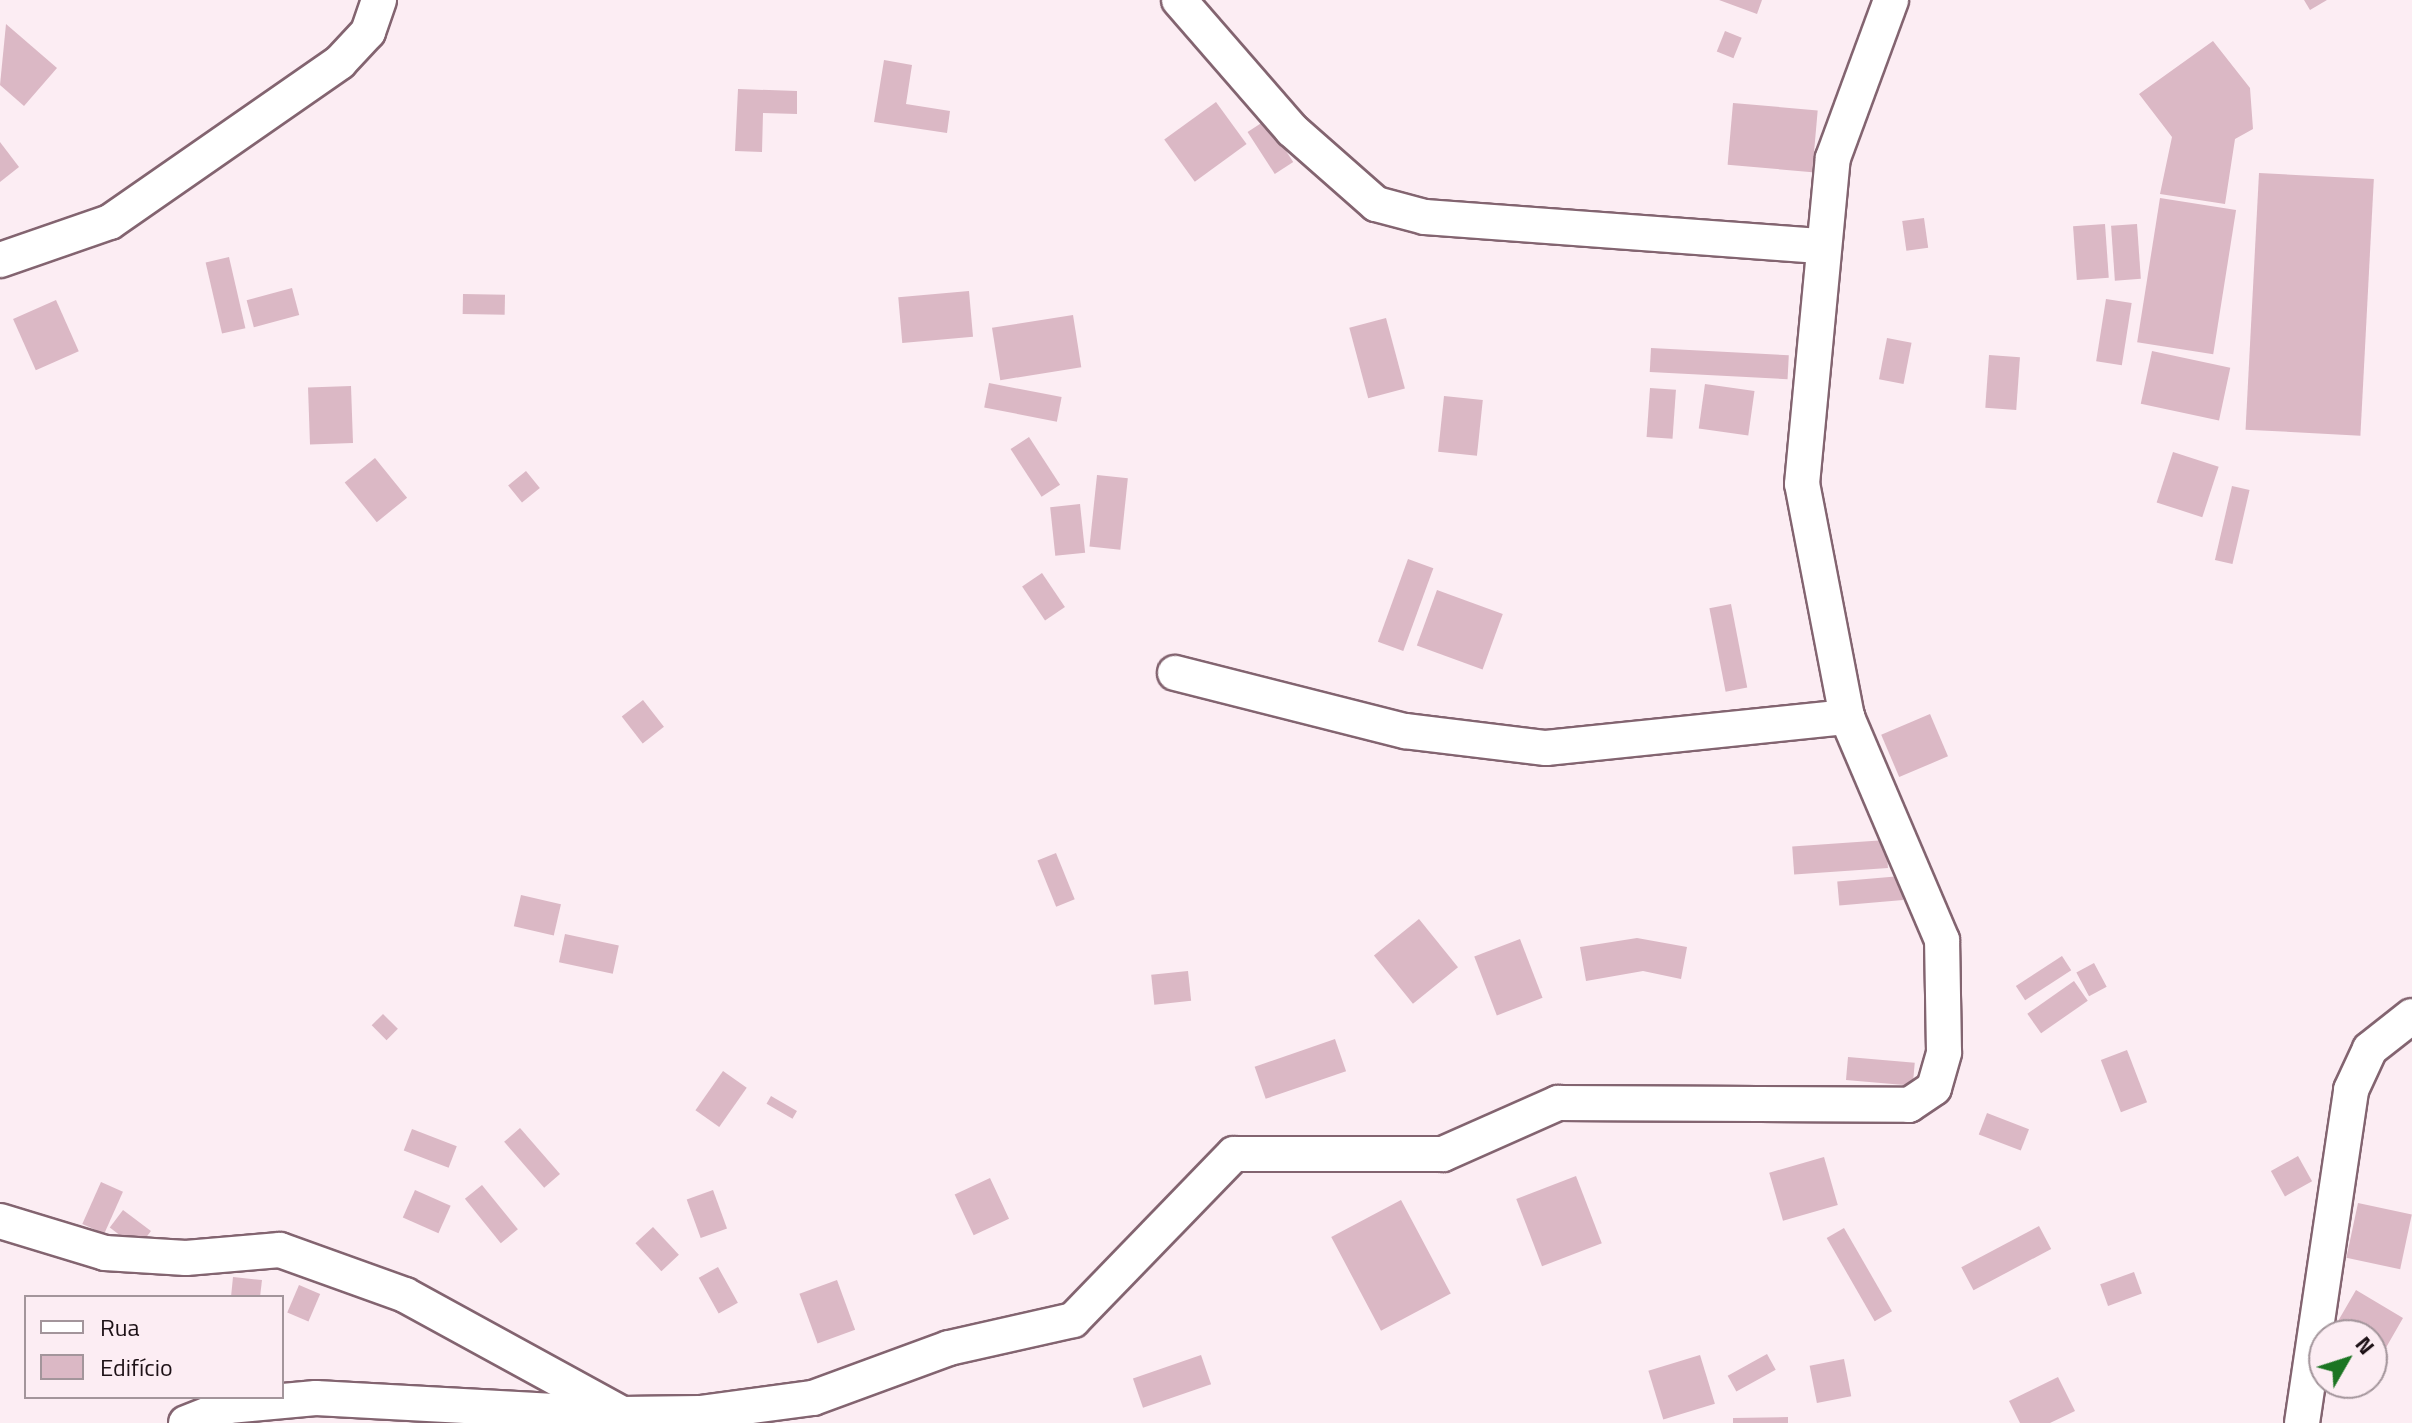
<!DOCTYPE html>
<meta charset="utf-8">
<style>
body{margin:0}
#map{position:relative;width:2412px;height:1423px;overflow:hidden;background:#fcedf3;font-family:"Titillium Web",sans-serif}
div>[style]{position:absolute}
.building>*{inset:0;background:#dbb8c5;transform-origin:0 0}
.roads{filter:drop-shadow(2px 0 #836470) drop-shadow(-2px 0 #836470) drop-shadow(0 2px #836470) drop-shadow(0 -2px #836470)}
.street>*{height:34px;margin:-17px;padding:0 17px;transform-origin:17px;border-radius:17px;background:#fff}
span{translate:-50% -50%;white-space:nowrap;text-align:center;line-height:1.15;-webkit-text-stroke:6px #fcedf3;paint-order:stroke}
.legend{position:absolute;left:24px;top:1295px;width:260px;height:104px;box-sizing:border-box;background:#fcedf3;border:2px solid #a3959b;margin:0;padding:10px 14px;list-style:none;font-size:24px;color:#1d1116}
.legend li{display:flex;align-items:center;gap:16px;height:40px}
.legend b{width:40px;border:2px solid #a3959b}
.north{position:absolute;left:2308px;top:1319px;width:80px;height:80px;box-sizing:border-box;background:#fcedf3;border:2px solid #a3959b;border-radius:50%;rotate:51deg;font-size:22px;font-weight:700;line-height:32px;text-align:center;color:#1d1116}
.north::after{content:'';display:block;margin:auto;width:28px;height:36px;background:#1c7523;clip-path:polygon(50% 0,100% 100%,50% 72%,0 100%)}
</style>
<div id="map">
<div class="building">
<div style="clip-path:polygon(1719px 0,1762px 0,1757px 14px)"></div>
<div style="clip-path:polygon(2304px 0,2327px 0,2310px 10px)"></div>
<div style="clip-path:polygon(6px 24px,57px 68px,24px 106px,0 85px)"></div>
<div style="left:1725px;top:31px;width:18px;height:22px;rotate:22deg"></div>
<div style="clip-path:polygon(2213px 41px,2250px 88px,2253px 129px,2235px 139px,2225px 204px,2160px 194px,2172px 137px,2139px 94px)"></div>
<div style="clip-path:polygon(884px 60px,912px 65px,906px 104px,950px 111px,947px 133px,874px 122px)"></div>
<div style="clip-path:polygon(738px 89px,797px 91px,797px 114px,763px 113px,762px 152px,735px 151px)"></div>
<div style="left:1216px;top:102px;width:52px;height:64px;rotate:54deg"></div>
<div style="left:1733px;top:103px;width:85px;height:62px;rotate:5deg"></div>
<div style="left:1266px;top:120px;width:50px;height:22px;rotate:57deg"></div>
<div style="clip-path:polygon(0 142px,19px 167px,0 182px)"></div>
<div style="left:2259px;top:173px;width:115px;height:257px;rotate:3deg"></div>
<div style="left:2160px;top:198px;width:77px;height:146px;rotate:9deg"></div>
<div style="left:1924px;top:218px;width:30px;height:22px;rotate:82deg"></div>
<div style="left:2105px;top:224px;width:54px;height:32px;rotate:86deg"></div>
<div style="left:2137px;top:224px;width:55px;height:26px;rotate:86deg"></div>
<div style="left:229px;top:257px;width:73px;height:24px;rotate:77deg"></div>
<div style="left:292px;top:288px;width:28px;height:47px;rotate:75deg"></div>
<div style="left:969px;top:291px;width:46px;height:71px;rotate:85deg"></div>
<div style="left:463px;top:294px;width:42px;height:20px;rotate:1deg"></div>
<div style="left:2106px;top:299px;width:26px;height:63px;rotate:9deg"></div>
<div style="left:56px;top:300px;width:56px;height:47px;rotate:66deg"></div>
<div style="left:1073px;top:315px;width:53px;height:82px;rotate:81deg"></div>
<div style="left:1386px;top:318px;width:73px;height:38px;rotate:75deg"></div>
<div style="left:1887px;top:338px;width:25px;height:42px;rotate:11deg"></div>
<div style="left:1651px;top:348px;width:138px;height:24px;rotate:3deg"></div>
<div style="left:2152px;top:351px;width:80px;height:54px;rotate:12deg"></div>
<div style="left:1989px;top:355px;width:31px;height:53px;rotate:4deg"></div>
<div style="left:989px;top:383px;width:74px;height:25px;rotate:11deg"></div>
<div style="left:1705px;top:384px;width:50px;height:45px;rotate:8deg"></div>
<div style="left:351px;top:386px;width:57px;height:43px;rotate:88deg"></div>
<div style="left:1650px;top:388px;width:26px;height:49px;rotate:4deg"></div>
<div style="left:1444px;top:396px;width:39px;height:56px;rotate:6deg"></div>
<div style="left:1029px;top:437px;width:57px;height:22px;rotate:57deg"></div>
<div style="left:2173px;top:452px;width:48px;height:53px;rotate:18deg"></div>
<div style="left:375px;top:458px;width:51px;height:39px;rotate:51deg"></div>
<div style="left:526px;top:471px;width:22px;height:23px;rotate:51deg"></div>
<div style="left:1097px;top:475px;width:31px;height:72px;rotate:6deg"></div>
<div style="left:2232px;top:486px;width:18px;height:76px;rotate:13deg"></div>
<div style="left:1080px;top:504px;width:49px;height:30px;rotate:84deg"></div>
<div style="left:1408px;top:559px;width:27px;height:88px;rotate:20deg"></div>
<div style="left:1042px;top:573px;width:41px;height:24px;rotate:56deg"></div>
<div style="left:1437px;top:590px;width:70px;height:59px;rotate:20deg"></div>
<div style="left:1731px;top:604px;width:85px;height:22px;rotate:79deg"></div>
<div style="left:643px;top:700px;width:34px;height:27px;rotate:52deg"></div>
<div style="left:1930px;top:714px;width:46px;height:53px;rotate:67deg"></div>
<div style="left:1886px;top:840px;width:28px;height:94px;rotate:86deg"></div>
<div style="left:1056px;top:853px;width:50px;height:20px;rotate:68deg"></div>
<div style="left:1901px;top:876px;width:24px;height:64px;rotate:85deg"></div>
<div style="left:521px;top:895px;width:41px;height:32px;rotate:13deg"></div>
<div style="left:1419px;top:919px;width:62px;height:58px;rotate:51deg"></div>
<div style="left:565px;top:934px;width:55px;height:29px;rotate:12deg"></div>
<div style="clip-path:polygon(1637px 938px,1687px 947px,1681px 979px,1643px 971px,1586px 981px,1580px 947px)"></div>
<div style="left:1520px;top:939px;width:63px;height:49px;rotate:69deg"></div>
<div style="left:2062px;top:956px;width:17px;height:55px;rotate:57deg"></div>
<div style="left:2094px;top:963px;width:27px;height:20px;rotate:62deg"></div>
<div style="left:1188px;top:971px;width:30px;height:37px;rotate:84deg"></div>
<div style="left:2074px;top:981px;width:24px;height:57px;rotate:55deg"></div>
<div style="left:383px;top:1014px;width:21px;height:16px;rotate:45deg"></div>
<div style="left:1335px;top:1039px;width:34px;height:85px;rotate:71deg"></div>
<div style="left:2127px;top:1050px;width:56px;height:28px;rotate:69deg"></div>
<div style="left:1848px;top:1057px;width:67px;height:23px;rotate:5deg"></div>
<div style="left:723px;top:1071px;width:29px;height:48px;rotate:35deg"></div>
<div style="left:771px;top:1096px;width:30px;height:9px;rotate:30deg"></div>
<div style="left:1987px;top:1113px;width:45px;height:23px;rotate:21deg"></div>
<div style="left:520px;top:1128px;width:61px;height:21px;rotate:49deg"></div>
<div style="left:412px;top:1129px;width:48px;height:23px;rotate:21deg"></div>
<div style="left:2298px;top:1156px;width:29px;height:31px;rotate:61deg"></div>
<div style="left:1824px;top:1157px;width:50px;height:57px;rotate:74deg"></div>
<div style="left:1576px;top:1176px;width:72px;height:64px;rotate:69deg"></div>
<div style="left:990px;top:1178px;width:45px;height:39px;rotate:65deg"></div>
<div style="left:101px;top:1182px;width:24px;height:46px;rotate:24deg"></div>
<div style="left:482px;top:1185px;width:57px;height:22px;rotate:51deg"></div>
<div style="left:415px;top:1190px;width:39px;height:30px;rotate:24deg"></div>
<div style="left:713px;top:1190px;width:41px;height:28px;rotate:70deg"></div>
<div style="left:1401px;top:1200px;width:106px;height:79px;rotate:62deg"></div>
<div style="left:2358px;top:1203px;width:55px;height:56px;rotate:12deg"></div>
<div style="left:123px;top:1210px;width:35px;height:22px;rotate:37deg"></div>
<div style="left:2039px;top:1226px;width:26px;height:88px;rotate:62deg"></div>
<div style="left:653px;top:1227px;width:38px;height:24px;rotate:47deg"></div>
<div style="left:1844px;top:1228px;width:96px;height:20px;rotate:60deg"></div>
<div style="left:718px;top:1267px;width:41px;height:22px;rotate:61deg"></div>
<div style="left:2134px;top:1272px;width:23px;height:36px;rotate:70deg"></div>
<div style="clip-path:polygon(233px 1277px,262px 1280px,260px 1297px,231px 1297px)"></div>
<div style="left:837px;top:1280px;width:53px;height:40px;rotate:70deg"></div>
<div style="left:299px;top:1285px;width:23px;height:30px;rotate:23deg"></div>
<div style="clip-path:polygon(2356px 1290px,2403px 1318px,2372px 1372px,2372px 1335px,2330px 1335px)"></div>
<div style="left:1767px;top:1354px;width:18px;height:45px;rotate:61deg"></div>
<div style="left:1201px;top:1355px;width:31px;height:72px;rotate:71deg"></div>
<div style="left:1700px;top:1355px;width:51px;height:54px;rotate:73deg"></div>
<div style="left:1844px;top:1359px;width:38px;height:35px;rotate:79deg"></div>
<div style="clip-path:polygon(2058px 1377px,2075px 1411px,2050px 1423px,2020px 1423px,2009px 1401px)"></div>
<div style="clip-path:polygon(1788px 1417px,1788px 1423px,1733px 1423px,1733px 1418px)"></div>
</div>
<div class="roads">
<div class="street">
<div style="left:1179px;top:0;width:172px;rotate:49deg"></div>
<div style="left:1292px;top:130px;width:112px;rotate:41.4deg"></div>
<div style="left:1376px;top:204px;width:51px;rotate:14.9deg"></div>
<div style="left:1425px;top:217px;width:399px;rotate:4.2deg"></div>
<div style="left:0;top:260px;width:116px;rotate:-19.1deg"></div>
<div style="left:110px;top:222px;width:280px;rotate:-34.8deg"></div>
<div style="left:340px;top:62px;width:41px;rotate:-47deg"></div>
<div style="left:368px;top:32px;width:34px;rotate:-71deg"></div>
<div style="left:1175px;top:673px;width:237px;rotate:14.2deg"></div>
<div style="left:1405px;top:731px;width:142px;rotate:6.9deg"></div>
<div style="left:1546px;top:748px;width:303px;rotate:-5.9deg"></div>
<div style="left:0;top:1221px;width:110px;rotate:16.9deg"></div>
<div style="left:105px;top:1253px;width:81px;rotate:3.5deg"></div>
<div style="left:186px;top:1258px;width:94px;rotate:-4.9deg"></div>
<div style="left:280px;top:1250px;width:133px;rotate:19.8deg"></div>
<div style="left:405px;top:1295px;width:247px;rotate:28.7deg"></div>
<div style="left:622px;top:1414px;width:78px;rotate:-0.7deg"></div>
<div style="left:700px;top:1413px;width:114px;rotate:-7.6deg"></div>
<div style="left:813px;top:1398px;width:145px;rotate:-20.2deg"></div>
<div style="left:949px;top:1348px;width:127px;rotate:-12.7deg"></div>
<div style="left:1073px;top:1320px;width:231px;rotate:-45.9deg"></div>
<div style="left:1234px;top:1154px;width:209px"></div>
<div style="left:1443px;top:1154px;width:126px;rotate:-23.9deg"></div>
<div style="left:1558px;top:1103px;width:351px;rotate:0.3deg"></div>
<div style="left:1909px;top:1105px;width:30px;rotate:-34deg"></div>
<div style="left:1934px;top:1088px;width:37px;rotate:-74deg"></div>
<div style="left:1944px;top:1052px;width:112px;rotate:-91deg"></div>
<div style="left:1942px;top:940px;width:242px;rotate:-113.1deg"></div>
<div style="left:1847px;top:717px;width:237px;rotate:-100.9deg"></div>
<div style="left:1802px;top:484px;width:327px;rotate:-84.6deg"></div>
<div style="left:1833px;top:158px;width:168px;rotate:-69.8deg"></div>
<div style="left:186px;top:1423px;width:46px;rotate:-21.6deg"></div>
<div style="left:229px;top:1406px;width:87px;rotate:-5.3deg"></div>
<div style="left:316px;top:1398px;width:298px;rotate:3.1deg"></div>
<div style="left:2302px;top:1423px;width:337px;rotate:-81.6deg"></div>
<div style="left:2351px;top:1090px;width:45px;rotate:-65.1deg"></div>
<div style="left:2370px;top:1049px;width:53px;rotate:-38.2deg"></div>
</div>
</div>
<ul class="legend">
<li><b style="height:10px;background:#fff"></b>Rua</li>
<li><b style="height:22px;background:#dbb8c5"></b>Edifício</li>
</ul>
<div class="north">N</div>
</div>
